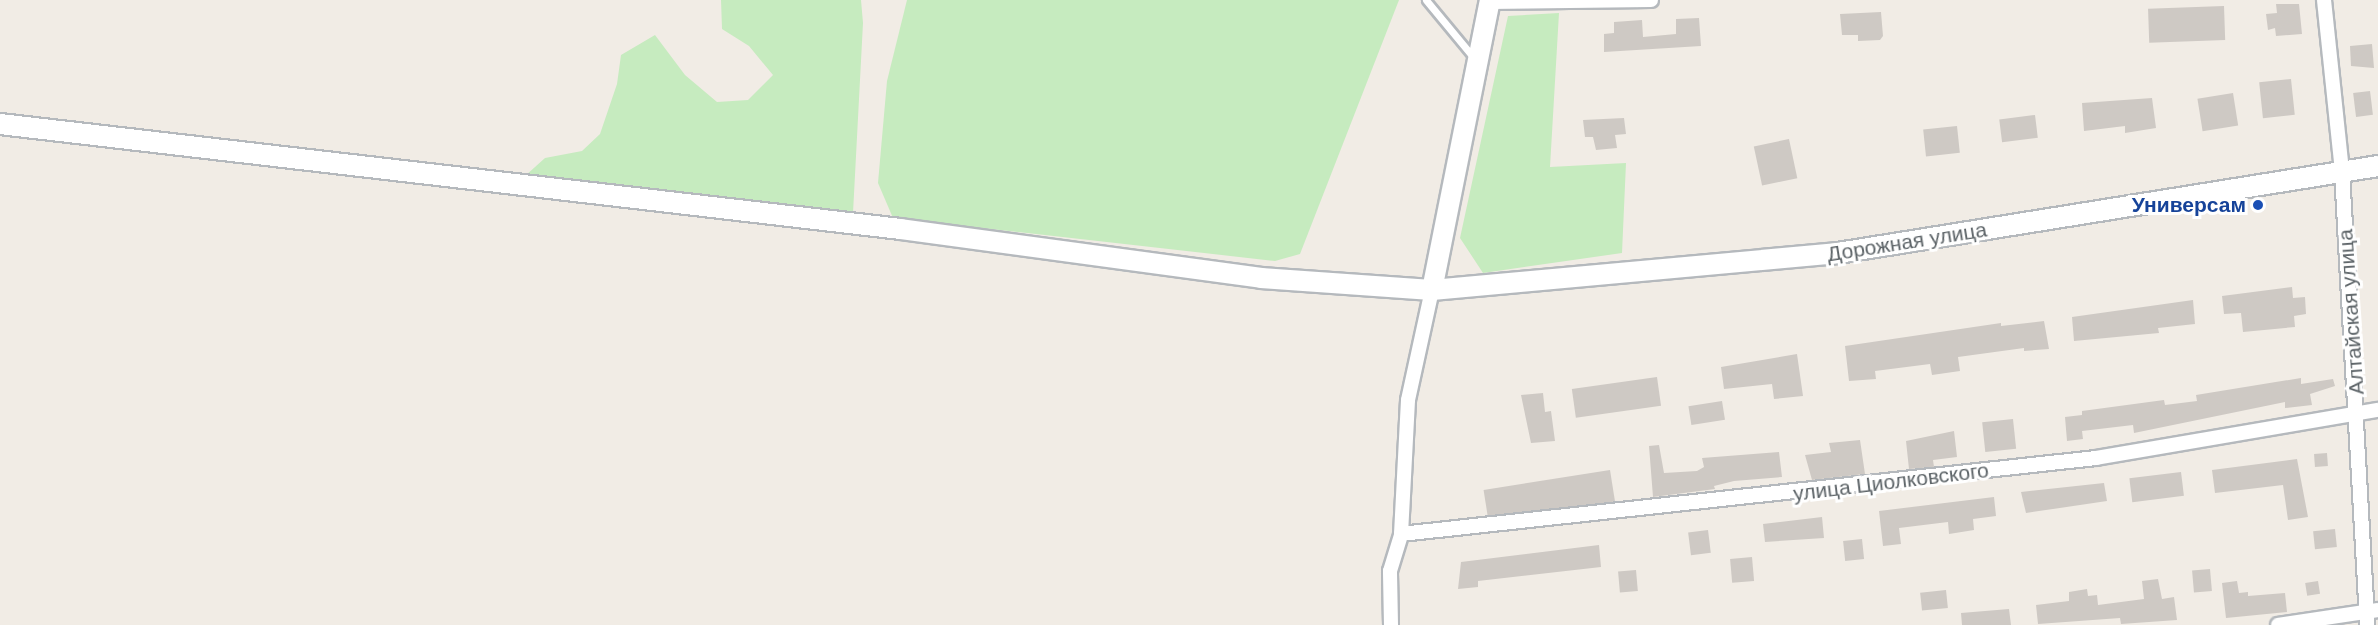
<!DOCTYPE html>
<meta charset="utf-8">
<style>
body{margin:0}
#map{position:relative;width:2378px;height:625px;overflow:hidden;background:#f1ece5;font-family:Helvetica,sans-serif}
div>[style]{position:absolute}
.green>*{inset:0;background:#c6ebbf}
.building>*{inset:0;background:#cec9c4;transform-origin:0 0}
.roads{filter:drop-shadow(2px 0 #b5b9bd) drop-shadow(-2px 0 #b5b9bd) drop-shadow(0 2px #b5b9bd) drop-shadow(0 -2px #b5b9bd)}
.lane>*{height:7px;margin:-3.5px;padding:0 3.5px;transform-origin:3.5px;border-radius:3.5px;background:#fff}
.street>*{height:14px;margin:-7px;padding:0 7px;transform-origin:7px;border-radius:7px;background:#fff}
.secondary>*{height:20px;margin:-10px;padding:0 10px;transform-origin:10px;border-radius:10px;background:#fff}
.dots>*{width:16px;height:16px;translate:-50% -50%;box-sizing:border-box;border:3px solid #fff;border-radius:50%}
span{translate:-50% -50%;white-space:nowrap;text-align:center;line-height:1.15;-webkit-text-stroke:6px #fff;paint-order:stroke}
.transit-label{font-size:21px;color:#164399;font-weight:700}
.right{translate:-100% -50%;text-align:right}
.street-label{font-size:21px;color:#5c6367}
</style>
<div id="map">
<div class="green">
<div style="clip-path:polygon(721px 0,861px 0,863px 23px,853px 213px,525px 176px,545px 158px,582px 151px,600px 134px,617px 84px,621px 55px,655px 35px,685px 75px,717px 102px,748px 100px,773px 75px,749px 46px,722px 29px)"></div>
<div style="clip-path:polygon(907px 0,1399px 0,1300px 254px,1275px 261px,893px 218px,878px 183px,887px 81px)"></div>
<div style="clip-path:polygon(1559px 13px,1550px 167px,1626px 163px,1622px 253px,1483px 273px,1460px 238px,1508px 16px)"></div>
</div>
<div class="building">
<div style="clip-path:polygon(2276px 4px,2299px 4px,2302px 34px,2276px 36px,2275px 28px,2268px 30px,2266px 14px,2277px 13px)"></div>
<div style="left:2224px;top:6px;width:34px;height:76px;rotate:88deg"></div>
<div style="clip-path:polygon(1881px 12px,1883px 36px,1880px 40px,1858px 41px,1858px 35px,1842px 35px,1840px 14px)"></div>
<div style="clip-path:polygon(1699px 18px,1701px 46px,1604px 52px,1604px 34px,1614px 33px,1614px 22px,1642px 20px,1643px 37px,1676px 34px,1676px 19px)"></div>
<div style="clip-path:polygon(2372px 44px,2374px 68px,2351px 66px,2350px 46px)"></div>
<div style="left:2291px;top:79px;width:36px;height:32px;rotate:84deg"></div>
<div style="left:2370px;top:91px;width:24px;height:17px;rotate:83deg"></div>
<div style="left:2233px;top:93px;width:33px;height:36px;rotate:81deg"></div>
<div style="clip-path:polygon(2152px 98px,2156px 128px,2125px 133px,2125px 126px,2084px 131px,2082px 103px)"></div>
<div style="left:2035px;top:115px;width:23px;height:36px;rotate:83deg"></div>
<div style="clip-path:polygon(1624px 118px,1626px 134px,1615px 135px,1617px 148px,1596px 150px,1593px 137px,1585px 137px,1583px 120px)"></div>
<div style="left:1957px;top:126px;width:27px;height:34px;rotate:84deg"></div>
<div style="left:1789px;top:139px;width:40px;height:36px;rotate:78deg"></div>
<div style="clip-path:polygon(2292px 287px,2293px 298px,2305px 297px,2306px 314px,2294px 316px,2295px 327px,2243px 332px,2241px 313px,2224px 314px,2222px 296px)"></div>
<div style="clip-path:polygon(2193px 300px,2195px 324px,2158px 328px,2159px 333px,2074px 341px,2072px 317px)"></div>
<div style="clip-path:polygon(2044px 321px,2049px 349px,2024px 351px,2024px 348px,1958px 357px,1960px 371px,1932px 375px,1930px 364px,1875px 371px,1876px 379px,1849px 381px,1845px 346px,2001px 323px,2001px 326px)"></div>
<div style="clip-path:polygon(1797px 354px,1803px 396px,1774px 399px,1772px 384px,1724px 389px,1721px 367px)"></div>
<div style="left:1657px;top:377px;width:29px;height:86px;rotate:82deg"></div>
<div style="clip-path:polygon(2301px 378px,2301px 384px,2333px 379px,2335px 386px,2310px 394px,2312px 405px,2285px 408px,2285px 402px,2134px 433px,2133px 425px,2082px 431px,2083px 439px,2067px 441px,2065px 417px,2082px 415px,2082px 411px,2164px 400px,2165px 405px,2197px 401px,2196px 395px)"></div>
<div style="clip-path:polygon(1543px 393px,1545px 412px,1551px 411px,1555px 441px,1531px 443px,1521px 395px)"></div>
<div style="left:1722px;top:401px;width:19px;height:34px;rotate:81deg"></div>
<div style="left:2013px;top:419px;width:30px;height:31px;rotate:84deg"></div>
<div style="clip-path:polygon(1954px 431px,1957px 457px,1933px 460px,1934px 467px,1909px 469px,1906px 441px)"></div>
<div style="clip-path:polygon(1860px 440px,1865px 474px,1812px 480px,1805px 455px,1831px 452px,1829px 443px)"></div>
<div style="clip-path:polygon(1659px 445px,1664px 473px,1697px 471px,1704px 467px,1702px 458px,1779px 452px,1782px 477px,1734px 481px,1714px 486px,1715px 489px,1653px 497px,1649px 446px)"></div>
<div style="left:2327px;top:453px;width:13px;height:13px;rotate:86deg"></div>
<div style="clip-path:polygon(2297px 459px,2308px 517px,2288px 520px,2283px 485px,2215px 493px,2212px 470px)"></div>
<div style="left:1610px;top:470px;width:32px;height:128px;rotate:81deg"></div>
<div style="left:2181px;top:472px;width:24px;height:52px;rotate:83deg"></div>
<div style="clip-path:polygon(2104px 483px,2107px 501px,2026px 513px,2021px 492px)"></div>
<div style="clip-path:polygon(1994px 497px,1996px 516px,1973px 519px,1974px 530px,1949px 534px,1948px 522px,1899px 528px,1901px 544px,1883px 546px,1879px 511px)"></div>
<div style="clip-path:polygon(1822px 517px,1824px 538px,1765px 542px,1763px 524px)"></div>
<div style="left:2335px;top:529px;width:18px;height:22px;rotate:84deg"></div>
<div style="left:1708px;top:530px;width:23px;height:20px;rotate:83deg"></div>
<div style="left:1862px;top:539px;width:20px;height:19px;rotate:84deg"></div>
<div style="clip-path:polygon(1599px 545px,1601px 567px,1478px 581px,1478px 587px,1458px 589px,1461px 562px)"></div>
<div style="left:1752px;top:557px;width:24px;height:22px;rotate:85deg"></div>
<div style="left:2210px;top:569px;width:22px;height:18px;rotate:85deg"></div>
<div style="left:1636px;top:570px;width:21px;height:18px;rotate:85deg"></div>
<div style="clip-path:polygon(2158px 579px,2162px 599px,2174px 597px,2177px 620px,2121px 624px,2120px 618px,2038px 624px,2036px 605px,2069px 601px,2069px 592px,2087px 589px,2088px 596px,2097px 595px,2098px 605px,2144px 599px,2142px 581px)"></div>
<div style="clip-path:polygon(2237px 581px,2239px 593px,2248px 592px,2248px 596px,2285px 593px,2287px 612px,2226px 618px,2222px 583px)"></div>
<div style="left:2318px;top:581px;width:13px;height:13px;rotate:81deg"></div>
<div style="left:1946px;top:590px;width:18px;height:26px;rotate:84deg"></div>
<div style="clip-path:polygon(2009px 609px,2011px 625px,1962px 625px,1961px 613px)"></div>
</div>
<div class="roads">
<div class="lane">
<div style="left:1426px;top:0;width:75px;rotate:50.4deg"></div>
</div>
<div class="street">
<div style="left:2324px;top:0;width:173px;rotate:84deg"></div>
<div style="left:2342px;top:172px;width:454px;rotate:86.8deg"></div>
<div style="left:1489px;top:2px;width:162px;rotate:-0.7deg"></div>
<div style="left:1401px;top:534px;width:699px;rotate:-6.24deg"></div>
<div style="left:2096px;top:458px;width:286px;rotate:-9.7deg"></div>
<div style="left:1391px;top:625px;width:54px;rotate:-91.1deg"></div>
<div style="left:1390px;top:571px;width:39px;rotate:-73deg"></div>
<div style="left:1401px;top:534px;width:134px;rotate:-87deg"></div>
<div style="left:1408px;top:400px;width:113px;rotate:-77.7deg"></div>
<div style="left:2278px;top:625px;width:101px;rotate:-8.5deg"></div>
</div>
<div class="secondary">
<div style="left:0;top:124px;width:906px;rotate:6.65deg"></div>
<div style="left:900px;top:229px;width:364px;rotate:7.7deg"></div>
<div style="left:1261px;top:278px;width:171px;rotate:4deg"></div>
<div style="left:1432px;top:290px;width:408px;rotate:-5.2deg"></div>
<div style="left:1838px;top:253px;width:547px;rotate:-9.15deg"></div>
<div style="left:1432px;top:290px;width:296px;rotate:-78.7deg"></div>
</div>
</div>
<div class="dots">
<div style="left:2258px;top:205px;background:#1a4fb4"></div>
</div>
<div class="transit-label">
<span class="right" style="left:2246px;top:205px">Универсам</span>
</div>
<div class="street-label">
<span style="left:1907px;top:242px;rotate:-9deg">Дорожная улица</span>
<span style="left:2351px;top:312px;rotate:-94deg">Алтайская улица</span>
<span style="left:1891px;top:482px;rotate:-7deg">улица Циолковского</span>
</div>
</div>
